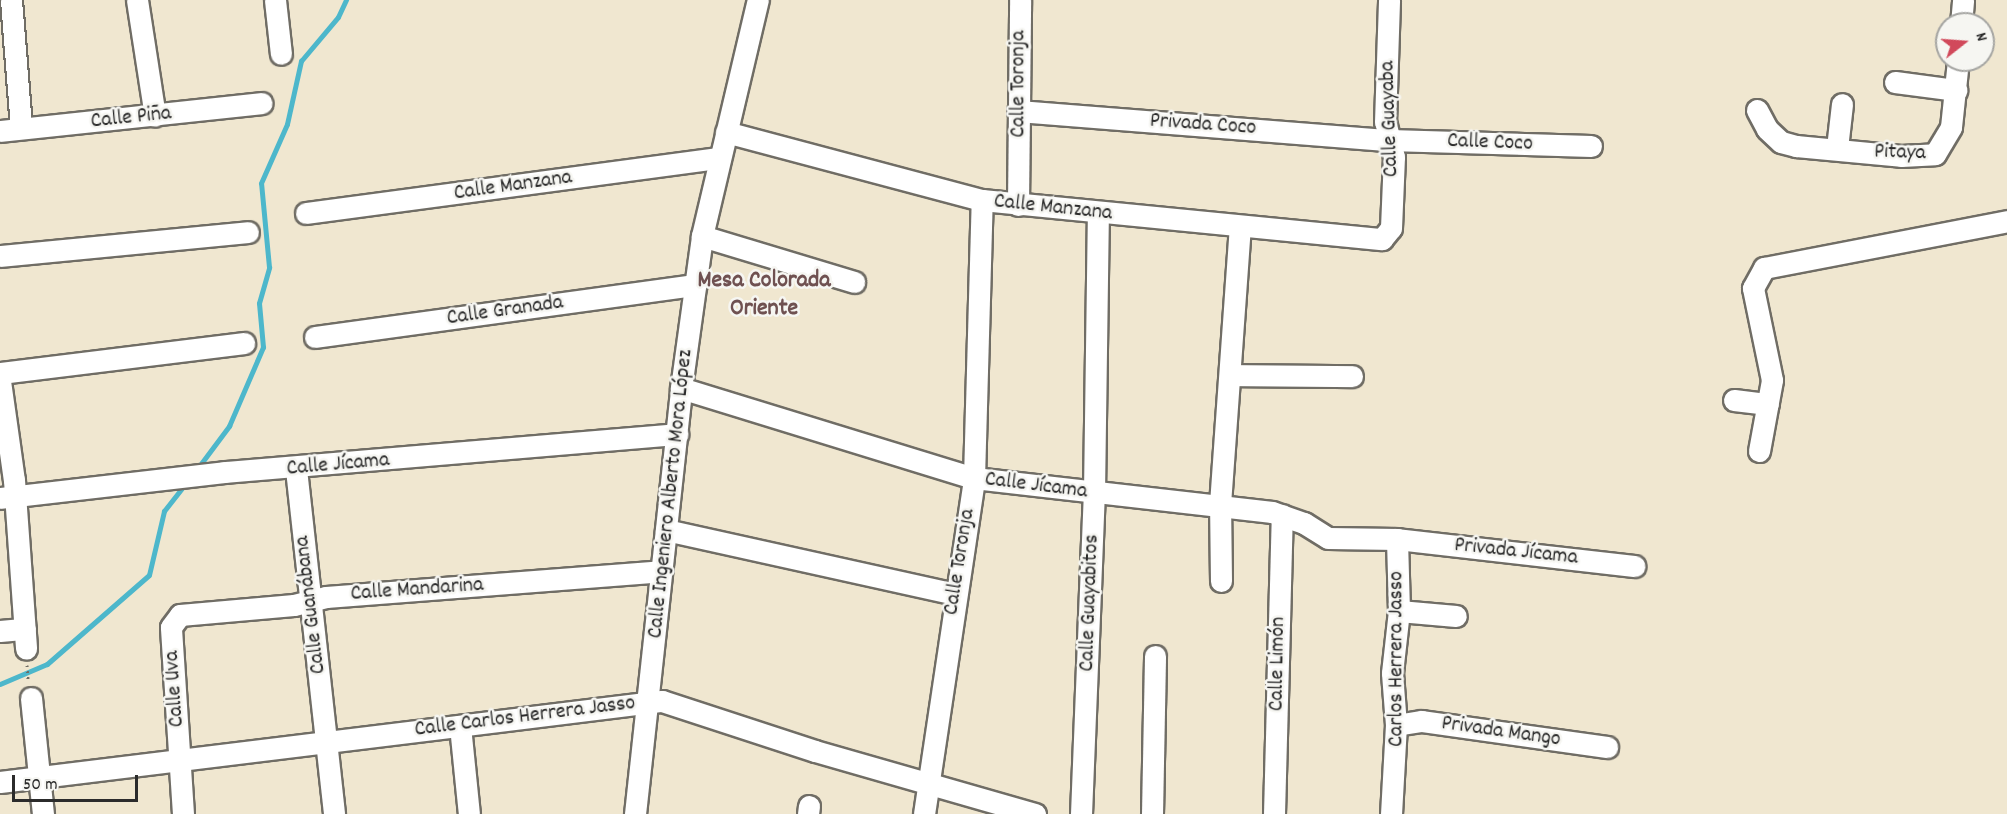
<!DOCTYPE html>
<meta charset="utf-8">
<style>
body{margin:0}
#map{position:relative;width:2007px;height:814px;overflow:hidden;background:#f0e7d0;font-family:Dekko,sans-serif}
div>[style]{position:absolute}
.stream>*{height:5px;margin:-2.5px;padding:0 2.5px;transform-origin:2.5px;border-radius:2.5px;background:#4db7cb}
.path>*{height:3px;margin-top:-1.5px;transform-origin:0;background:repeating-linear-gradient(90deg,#706d65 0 1.5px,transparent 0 6px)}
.roads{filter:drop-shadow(2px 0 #706d65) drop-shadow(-2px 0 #706d65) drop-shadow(0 2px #706d65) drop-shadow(0 -2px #706d65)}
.minor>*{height:21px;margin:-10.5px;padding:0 10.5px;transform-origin:10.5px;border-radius:10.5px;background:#fff}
span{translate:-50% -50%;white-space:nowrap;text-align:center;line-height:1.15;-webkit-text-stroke:5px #f6f6f2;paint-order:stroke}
.street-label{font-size:22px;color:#2b2b2b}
.neighbourhood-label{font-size:24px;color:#6f5151;font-weight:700}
.north{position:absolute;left:1935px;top:12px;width:60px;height:60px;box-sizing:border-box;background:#f6f6f2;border:2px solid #a5a5a2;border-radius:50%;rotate:73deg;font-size:16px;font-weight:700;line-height:24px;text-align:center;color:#2b2b2b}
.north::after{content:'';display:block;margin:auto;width:21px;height:27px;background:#d1495b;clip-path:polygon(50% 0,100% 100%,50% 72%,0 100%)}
.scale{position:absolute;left:12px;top:775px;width:126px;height:27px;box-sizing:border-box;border:3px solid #2b2b2b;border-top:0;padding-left:8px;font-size:18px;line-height:21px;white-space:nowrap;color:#2b2b2b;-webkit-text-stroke:4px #f6f6f2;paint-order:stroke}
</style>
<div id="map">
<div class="stream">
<div style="left:197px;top:469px;width:54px;rotate:-53.3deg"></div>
<div style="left:229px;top:426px;width:86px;rotate:-66.7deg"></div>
<div style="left:263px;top:347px;width:44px;rotate:-95.2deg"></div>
<div style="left:259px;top:303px;width:37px;rotate:-74deg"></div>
<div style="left:269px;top:267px;width:84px;rotate:-95.4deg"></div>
<div style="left:261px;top:183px;width:64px;rotate:-66.2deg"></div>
<div style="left:287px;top:124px;width:65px;rotate:-77.5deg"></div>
<div style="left:301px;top:61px;width:57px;rotate:-49.9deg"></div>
<div style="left:338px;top:17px;width:19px;rotate:-65deg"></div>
<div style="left:0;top:684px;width:51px;rotate:-23.1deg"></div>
<div style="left:47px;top:664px;width:135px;rotate:-41.1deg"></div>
<div style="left:149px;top:575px;width:66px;rotate:-76.8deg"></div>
<div style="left:164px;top:511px;width:34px;rotate:-52deg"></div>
</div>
<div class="path">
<div style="left:27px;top:665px;width:15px;rotate:86deg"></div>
</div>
<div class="roads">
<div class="minor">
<div style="left:11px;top:0;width:128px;rotate:85.5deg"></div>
<div style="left:137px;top:0;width:117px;rotate:81.2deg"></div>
<div style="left:275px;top:0;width:54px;rotate:83.7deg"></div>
<div style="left:1961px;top:24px;width:24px;rotate:-85deg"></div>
<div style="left:1895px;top:82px;width:62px;rotate:7.5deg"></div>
<div style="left:1757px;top:110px;width:21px;rotate:62deg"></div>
<div style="left:1767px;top:129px;width:19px;rotate:43deg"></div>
<div style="left:1781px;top:142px;width:16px;rotate:15deg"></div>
<div style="left:1796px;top:146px;width:105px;rotate:5.4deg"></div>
<div style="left:1901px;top:156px;width:34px;rotate:-3deg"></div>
<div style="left:1935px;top:154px;width:31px;rotate:-59deg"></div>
<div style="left:1951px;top:127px;width:67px;rotate:-84deg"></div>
<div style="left:1018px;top:111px;width:372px;rotate:4.5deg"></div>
<div style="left:1389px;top:140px;width:202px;rotate:1.7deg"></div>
<div style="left:0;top:131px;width:263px;rotate:-6.1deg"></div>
<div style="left:726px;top:132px;width:265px;rotate:14.9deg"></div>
<div style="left:982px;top:200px;width:402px;rotate:5.6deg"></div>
<div style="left:1382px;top:239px;width:14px;rotate:-51deg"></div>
<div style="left:1391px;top:228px;width:71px;rotate:-87.6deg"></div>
<div style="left:1394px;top:157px;width:36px;rotate:-104deg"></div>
<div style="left:1385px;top:122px;width:122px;rotate:-88.1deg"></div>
<div style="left:1837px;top:148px;width:44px;rotate:-83.5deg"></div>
<div style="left:1018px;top:205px;width:205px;rotate:-89.4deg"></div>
<div style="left:306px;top:213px;width:417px;rotate:-7.6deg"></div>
<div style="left:702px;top:236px;width:159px;rotate:16.8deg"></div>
<div style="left:0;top:256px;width:249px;rotate:-5.5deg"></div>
<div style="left:315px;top:337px;width:384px;rotate:-7.8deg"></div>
<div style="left:0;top:373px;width:246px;rotate:-7deg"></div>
<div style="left:1231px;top:375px;width:121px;rotate:0.5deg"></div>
<div style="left:0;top:381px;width:100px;rotate:82deg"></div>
<div style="left:14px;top:480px;width:169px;rotate:85.9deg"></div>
<div style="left:681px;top:388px;width:307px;rotate:17.1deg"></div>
<div style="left:974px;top:478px;width:300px;rotate:6.5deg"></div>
<div style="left:1272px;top:512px;width:34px;rotate:19deg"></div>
<div style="left:1304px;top:523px;width:28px;rotate:32deg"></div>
<div style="left:1328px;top:538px;width:69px;rotate:0.8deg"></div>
<div style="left:1397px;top:539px;width:239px;rotate:6.5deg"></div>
<div style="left:1734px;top:400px;width:34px;rotate:7deg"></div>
<div style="left:1759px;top:451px;width:72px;rotate:-79.6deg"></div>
<div style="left:1772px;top:380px;width:94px;rotate:-101.7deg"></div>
<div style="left:1753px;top:288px;width:23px;rotate:-61deg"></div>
<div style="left:1764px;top:268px;width:248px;rotate:-10.9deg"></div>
<div style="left:296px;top:469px;width:347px;rotate:83.7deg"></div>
<div style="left:0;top:498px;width:226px;rotate:-6.6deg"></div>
<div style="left:225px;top:472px;width:454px;rotate:-4.8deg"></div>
<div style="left:666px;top:530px;width:295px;rotate:12.5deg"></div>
<div style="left:1221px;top:581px;width:77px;rotate:-90.7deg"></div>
<div style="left:1220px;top:504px;width:278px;rotate:-85.9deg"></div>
<div style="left:1399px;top:611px;width:57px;rotate:5deg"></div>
<div style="left:0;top:631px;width:25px;rotate:-5deg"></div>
<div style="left:31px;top:698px;width:117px;rotate:84.1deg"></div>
<div style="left:1396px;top:725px;width:26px;rotate:-9deg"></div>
<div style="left:1422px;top:721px;width:187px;rotate:8deg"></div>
<div style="left:460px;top:726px;width:88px;rotate:84.2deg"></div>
<div style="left:0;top:782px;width:667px;rotate:-6.98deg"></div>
<div style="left:662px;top:701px;width:161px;rotate:18.1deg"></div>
<div style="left:815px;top:751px;width:229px;rotate:16deg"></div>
<div style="left:183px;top:814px;width:187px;rotate:-93.7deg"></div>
<div style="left:171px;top:627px;width:15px;rotate:-53deg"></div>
<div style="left:180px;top:615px;width:114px;rotate:-5deg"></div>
<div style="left:294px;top:605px;width:33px;rotate:-14deg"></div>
<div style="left:326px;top:597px;width:336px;rotate:-4.4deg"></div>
<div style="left:635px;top:814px;width:428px;rotate:-83.8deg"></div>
<div style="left:681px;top:388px;width:153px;rotate:-82.1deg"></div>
<div style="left:702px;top:236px;width:243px;rotate:-76.7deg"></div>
<div style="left:808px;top:814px;width:8px;rotate:-83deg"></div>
<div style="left:924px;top:814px;width:340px;rotate:-81.5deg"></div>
<div style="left:974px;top:478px;width:278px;rotate:-88.4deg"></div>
<div style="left:1081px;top:814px;width:321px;rotate:-87.7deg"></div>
<div style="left:1094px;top:493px;width:280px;rotate:-89.2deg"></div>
<div style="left:1152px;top:814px;width:158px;rotate:-88.9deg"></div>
<div style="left:1274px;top:814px;width:299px;rotate:-88.5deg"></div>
<div style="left:1391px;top:814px;width:89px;rotate:-86.8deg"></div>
<div style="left:1396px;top:725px;width:52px;rotate:-94.4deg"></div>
<div style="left:1392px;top:673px;width:62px;rotate:-83.6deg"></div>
<div style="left:1399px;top:611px;width:72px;rotate:-91.6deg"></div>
</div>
</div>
<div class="street-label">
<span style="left:1019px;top:84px;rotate:-90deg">Calle Toronja</span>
<span style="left:131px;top:118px;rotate:-6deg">Calle Piña</span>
<span style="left:1390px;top:119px;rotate:-92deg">Calle Guayaba</span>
<span style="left:1203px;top:125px;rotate:4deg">Privada Coco</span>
<span style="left:1490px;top:143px;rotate:2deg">Calle Coco</span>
<span style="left:1900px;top:153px;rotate:2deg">Pitaya</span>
<span style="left:513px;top:186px;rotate:-8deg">Calle Manzana</span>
<span style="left:1053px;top:208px;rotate:6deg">Calle Manzana</span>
<span style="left:505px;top:311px;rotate:-8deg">Calle Granada</span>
<span style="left:338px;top:465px;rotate:-5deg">Calle Jícama</span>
<span style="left:1036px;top:486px;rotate:7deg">Calle Jícama</span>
<span style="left:671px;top:494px;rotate:-84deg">Calle Ingeniero Alberto Mora López</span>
<span style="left:1516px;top:552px;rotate:6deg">Privada Jícama</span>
<span style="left:960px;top:562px;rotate:-81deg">Calle Toronja</span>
<span style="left:417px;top:590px;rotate:-4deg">Calle Mandarina</span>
<span style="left:1090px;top:603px;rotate:-88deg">Calle Guayabitos</span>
<span style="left:311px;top:605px;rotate:-97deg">Calle Guanábana</span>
<span style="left:1397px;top:659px;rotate:-90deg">Carlos Herrera Jasso</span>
<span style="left:1278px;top:664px;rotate:-89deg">Calle Limón</span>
<span style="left:175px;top:689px;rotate:-94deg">Calle Uva</span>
<span style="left:525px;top:717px;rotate:-7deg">Calle Carlos Herrera Jasso</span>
<span style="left:1501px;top:732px;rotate:8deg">Privada Mango</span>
</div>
<div class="neighbourhood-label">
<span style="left:764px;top:296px">Mesa Colorada<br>Oriente</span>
</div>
<div class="north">N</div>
<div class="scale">50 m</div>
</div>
